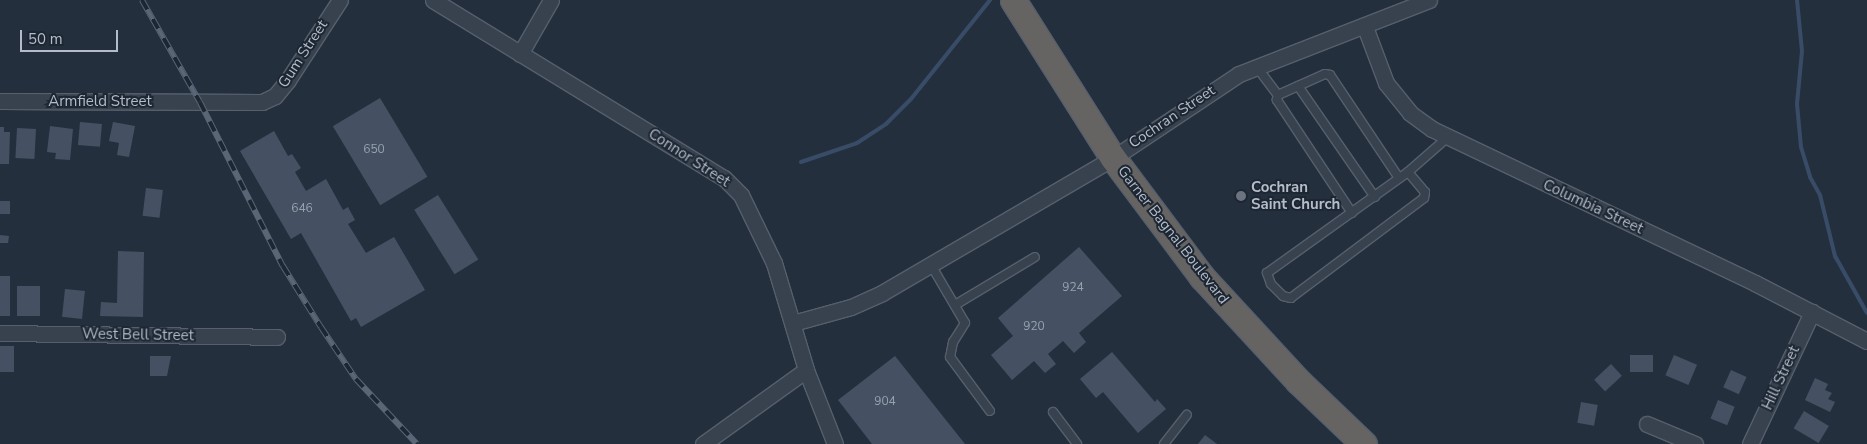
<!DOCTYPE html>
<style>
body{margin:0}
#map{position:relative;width:1867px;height:444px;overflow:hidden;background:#242f3e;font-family:"Nunito Sans",sans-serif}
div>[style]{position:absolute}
.stream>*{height:4px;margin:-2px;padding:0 2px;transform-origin:2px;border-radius:2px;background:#394c67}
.building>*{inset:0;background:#455162;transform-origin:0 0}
.roads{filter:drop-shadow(1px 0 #565f6c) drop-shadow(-1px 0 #565f6c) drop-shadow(0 1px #565f6c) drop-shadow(0 -1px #565f6c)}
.service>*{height:8px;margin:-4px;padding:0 4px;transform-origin:4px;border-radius:4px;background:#38414e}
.minor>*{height:15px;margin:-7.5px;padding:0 7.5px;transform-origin:7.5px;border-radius:7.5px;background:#38414e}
.trunk>*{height:25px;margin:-12.5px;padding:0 12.5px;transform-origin:12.5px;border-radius:12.5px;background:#656462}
.rail>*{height:5.5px;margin-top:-2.75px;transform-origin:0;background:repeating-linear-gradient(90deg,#1d2633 0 11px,#5a6575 0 22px);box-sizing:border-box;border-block:1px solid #5a6575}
.dots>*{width:14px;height:14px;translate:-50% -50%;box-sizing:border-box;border:2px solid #1d2633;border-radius:50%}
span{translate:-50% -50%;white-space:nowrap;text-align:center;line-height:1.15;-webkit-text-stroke:4px #1d2633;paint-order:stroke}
.number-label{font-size:12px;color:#98a1af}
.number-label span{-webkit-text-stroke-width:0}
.street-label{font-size:15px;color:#b4bcc9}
.poi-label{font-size:15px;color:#b4bcc9;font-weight:700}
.left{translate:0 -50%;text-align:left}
.scale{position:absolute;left:20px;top:30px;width:98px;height:22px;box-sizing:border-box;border:2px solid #b4bcc9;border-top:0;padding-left:6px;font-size:15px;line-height:18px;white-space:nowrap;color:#b4bcc9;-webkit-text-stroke:4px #1d2633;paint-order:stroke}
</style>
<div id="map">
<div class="stream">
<div style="left:1797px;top:0;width:51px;rotate:84.4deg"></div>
<div style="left:1802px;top:51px;width:53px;rotate:95.4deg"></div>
<div style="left:1797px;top:104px;width:43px;rotate:84.7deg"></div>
<div style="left:1801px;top:147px;width:31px;rotate:73deg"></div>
<div style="left:1810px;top:177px;width:21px;rotate:61deg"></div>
<div style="left:1820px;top:195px;width:63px;rotate:76.2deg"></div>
<div style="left:1835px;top:256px;width:65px;rotate:60.7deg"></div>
<div style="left:801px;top:162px;width:59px;rotate:-18.7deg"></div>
<div style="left:857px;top:143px;width:35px;rotate:-33deg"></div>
<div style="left:886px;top:124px;width:35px;rotate:-45deg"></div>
<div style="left:911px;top:99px;width:127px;rotate:-51.4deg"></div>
</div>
<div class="building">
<div style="left:380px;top:98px;width:92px;height:55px;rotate:59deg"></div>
<div style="left:80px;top:122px;width:22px;height:23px;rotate:5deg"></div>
<div style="clip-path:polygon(113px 122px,135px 126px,129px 157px,117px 155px,119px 143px,109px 141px)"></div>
<div style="clip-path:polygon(50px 126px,73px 129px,70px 160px,55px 159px,56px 153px,47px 152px)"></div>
<div style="clip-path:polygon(0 127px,4px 127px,4px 132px,10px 132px,9px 164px,0 164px)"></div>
<div style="left:17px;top:128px;width:19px;height:30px;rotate:3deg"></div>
<div style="clip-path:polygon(274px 131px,288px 156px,292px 154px,301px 168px,295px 172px,306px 191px,326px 179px,343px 210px,348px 207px,355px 220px,348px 224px,366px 253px,394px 237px,425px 290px,361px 327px,356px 318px,351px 321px,301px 233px,291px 239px,240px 151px)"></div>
<div style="left:146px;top:188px;width:17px;height:28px;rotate:7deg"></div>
<div style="left:438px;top:195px;width:76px;height:28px;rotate:58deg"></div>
<div style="left:0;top:201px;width:10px;height:13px"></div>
<div style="clip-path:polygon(0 235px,9px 236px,8px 243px,0 243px)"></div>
<div style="clip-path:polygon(1079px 247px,1122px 296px,1079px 333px,1086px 342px,1074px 353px,1063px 341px,1048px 354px,1056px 364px,1045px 373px,1034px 361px,1012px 380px,991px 355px,1013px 336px,998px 318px)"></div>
<div style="clip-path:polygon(118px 251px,144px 252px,143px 317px,100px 316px,101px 302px,117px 303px)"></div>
<div style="left:0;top:276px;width:10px;height:40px"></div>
<div style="left:17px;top:286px;width:23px;height:30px"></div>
<div style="left:65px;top:289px;width:20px;height:28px;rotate:6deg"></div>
<div style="left:0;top:346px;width:14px;height:26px"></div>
<div style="clip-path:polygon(1112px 352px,1155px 402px,1157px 399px,1166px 409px,1138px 433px,1103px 392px,1096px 398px,1080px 379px)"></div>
<div style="left:1653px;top:355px;width:17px;height:23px;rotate:90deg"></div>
<div style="left:1674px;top:355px;width:25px;height:22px;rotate:23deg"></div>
<div style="clip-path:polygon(150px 356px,171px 356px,167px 376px,150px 376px)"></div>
<div style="clip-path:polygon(895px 356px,965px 444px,872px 444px,838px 400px)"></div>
<div style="left:1611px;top:364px;width:16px;height:23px;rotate:47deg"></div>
<div style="left:1731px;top:370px;width:17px;height:19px;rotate:24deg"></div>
<div style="clip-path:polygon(1815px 378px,1828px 384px,1825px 390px,1832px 393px,1828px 399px,1835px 402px,1830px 412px,1805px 400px)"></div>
<div style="left:1718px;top:400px;width:18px;height:20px;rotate:22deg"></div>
<div style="left:1581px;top:402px;width:17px;height:21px;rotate:10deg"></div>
<div style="left:1804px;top:411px;width:29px;height:20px;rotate:31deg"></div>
<div style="clip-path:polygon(1205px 435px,1217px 444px,1198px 444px)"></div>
</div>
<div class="roads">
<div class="service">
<div style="left:1256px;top:66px;width:36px;rotate:53deg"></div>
<div style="left:1298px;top:86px;width:135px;rotate:55.3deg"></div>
<div style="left:1408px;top:172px;width:26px;rotate:50deg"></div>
<div style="left:1425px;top:192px;width:6px;rotate:99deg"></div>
<div style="left:1424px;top:198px;width:166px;rotate:143.1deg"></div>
<div style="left:1291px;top:298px;width:8px;rotate:-166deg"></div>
<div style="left:1283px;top:296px;width:17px;rotate:-135deg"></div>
<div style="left:1271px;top:284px;width:12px;rotate:-110deg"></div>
<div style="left:1267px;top:273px;width:173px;rotate:-35.6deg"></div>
<div style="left:1408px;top:172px;width:52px;rotate:-41.1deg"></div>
<div style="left:1352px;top:213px;width:136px;rotate:-123.6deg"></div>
<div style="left:1277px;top:100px;width:5px;rotate:-79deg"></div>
<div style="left:1278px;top:95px;width:51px;rotate:-24.1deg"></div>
<div style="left:1325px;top:74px;width:5px;rotate:11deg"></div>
<div style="left:1330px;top:75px;width:124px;rotate:56.2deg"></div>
<div style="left:931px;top:265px;width:67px;rotate:59.6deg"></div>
<div style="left:965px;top:323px;width:22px;rotate:122deg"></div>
<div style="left:953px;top:342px;width:15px;rotate:101deg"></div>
<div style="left:950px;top:357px;width:67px;rotate:53.5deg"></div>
<div style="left:955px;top:305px;width:93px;rotate:-31deg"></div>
<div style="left:1053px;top:412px;width:40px;rotate:53deg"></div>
<div style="left:1164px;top:444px;width:37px;rotate:-52deg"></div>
</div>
<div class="minor">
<div style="left:433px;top:0;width:341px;rotate:31.5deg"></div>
<div style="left:724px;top:178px;width:24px;rotate:45deg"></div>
<div style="left:741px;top:195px;width:76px;rotate:64.1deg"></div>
<div style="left:774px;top:263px;width:112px;rotate:73.3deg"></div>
<div style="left:806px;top:370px;width:79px;rotate:68.6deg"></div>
<div style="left:1365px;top:27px;width:60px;rotate:69.4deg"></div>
<div style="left:1386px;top:83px;width:38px;rotate:51deg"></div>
<div style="left:1410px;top:113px;width:27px;rotate:36deg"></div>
<div style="left:1432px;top:129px;width:358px;rotate:25.5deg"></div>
<div style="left:1755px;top:283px;width:126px;rotate:27.4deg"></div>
<div style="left:520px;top:54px;width:62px;rotate:-60.1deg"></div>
<div style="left:0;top:101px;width:262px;rotate:0.2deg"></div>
<div style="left:262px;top:102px;width:14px;rotate:-25deg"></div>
<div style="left:275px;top:96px;width:21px;rotate:-51deg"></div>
<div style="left:288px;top:80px;width:95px;rotate:-57deg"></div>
<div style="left:793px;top:323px;width:60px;rotate:-15.4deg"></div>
<div style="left:851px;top:307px;width:34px;rotate:-24deg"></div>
<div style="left:882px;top:293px;width:268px;rotate:-30.3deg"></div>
<div style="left:1113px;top:158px;width:151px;rotate:-33.7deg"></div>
<div style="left:1239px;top:74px;width:204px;rotate:-21.3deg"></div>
<div style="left:0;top:333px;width:277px;rotate:0.8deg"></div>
<div style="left:1647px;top:424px;width:52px;rotate:22.6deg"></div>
<div style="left:703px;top:444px;width:127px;rotate:-35.7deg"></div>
<div style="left:1750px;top:444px;width:146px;rotate:-64.8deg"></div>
</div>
<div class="trunk">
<div style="left:1013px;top:0;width:187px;rotate:57.7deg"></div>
<div style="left:1113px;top:158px;width:149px;rotate:53.2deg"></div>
<div style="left:1202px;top:277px;width:142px;rotate:47.3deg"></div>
<div style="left:1298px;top:381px;width:91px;rotate:43.7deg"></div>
</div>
</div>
<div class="rail">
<div style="left:142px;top:0;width:117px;rotate:60.4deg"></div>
<div style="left:200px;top:102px;width:184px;rotate:63.2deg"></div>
<div style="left:283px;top:266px;width:72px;rotate:58.1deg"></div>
<div style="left:321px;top:327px;width:63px;rotate:56.1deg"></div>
<div style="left:356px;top:379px;width:89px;rotate:46.8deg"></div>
</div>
<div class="dots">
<div style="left:1241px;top:196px;background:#6b7280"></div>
</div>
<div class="number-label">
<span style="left:374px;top:150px">650</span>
<span style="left:302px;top:209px">646</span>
<span style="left:1073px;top:288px">924</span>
<span style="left:1034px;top:327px">920</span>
<span style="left:885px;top:402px">904</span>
</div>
<div class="street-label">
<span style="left:303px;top:54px;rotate:-57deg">Gum Street</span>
<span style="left:100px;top:102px">Armfield Street</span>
<span style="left:1172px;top:117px;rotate:-34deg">Cochran Street</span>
<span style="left:689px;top:158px;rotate:33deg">Connor Street</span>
<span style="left:1593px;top:207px;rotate:25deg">Columbia Street</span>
<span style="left:1173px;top:235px;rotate:52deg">Garner Bagnal Boulevard</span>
<span style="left:138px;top:335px;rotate:1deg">West Bell Street</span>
<span style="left:1781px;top:378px;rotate:-65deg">Hill Street</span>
</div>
<div class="poi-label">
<span class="left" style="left:1251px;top:196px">Cochran<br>Saint Church</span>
</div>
<div class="scale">50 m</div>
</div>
